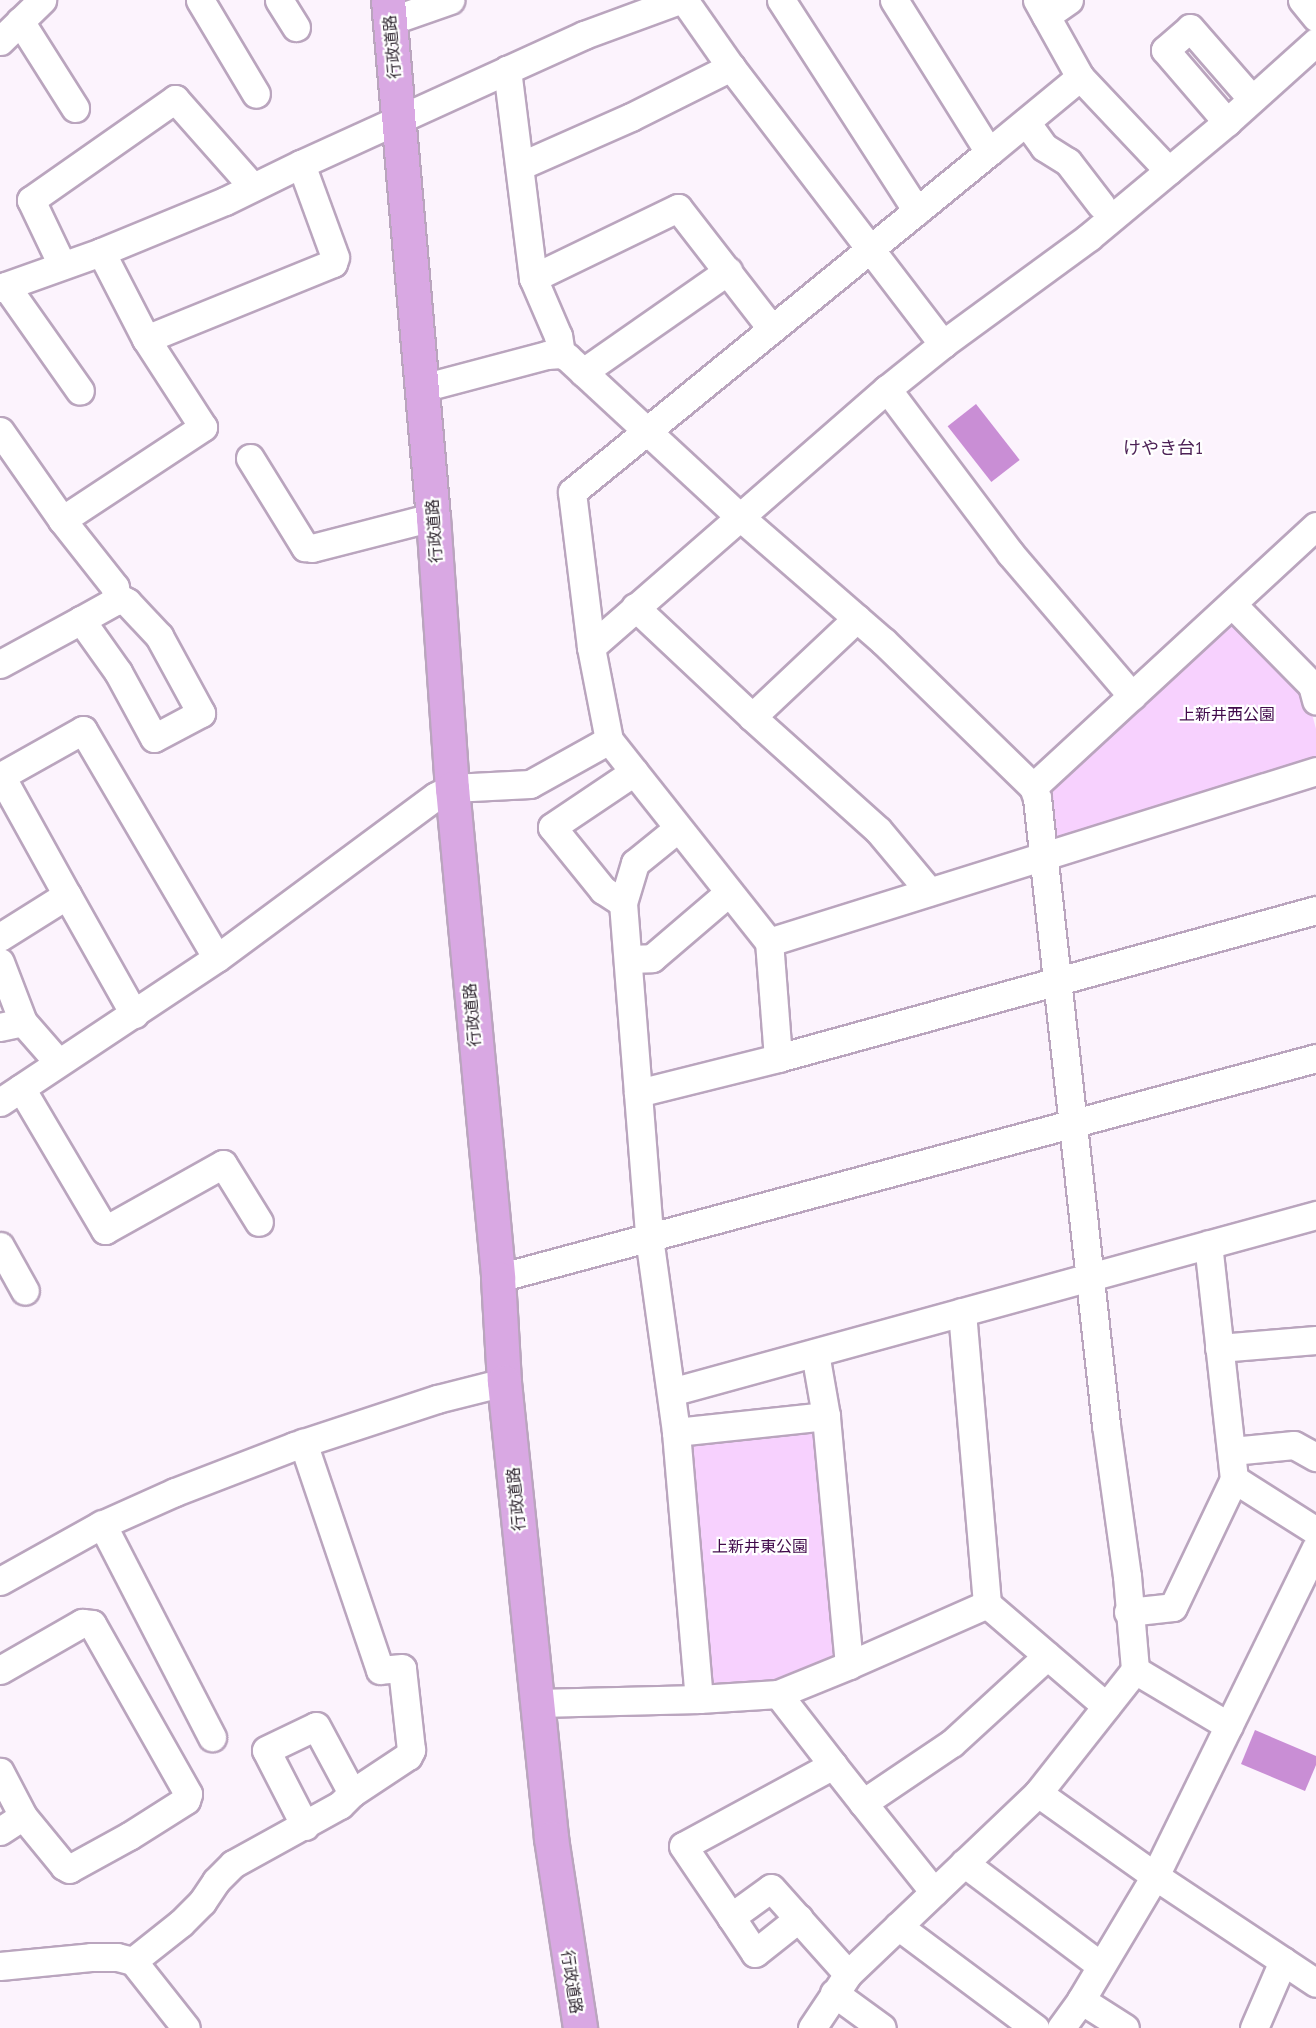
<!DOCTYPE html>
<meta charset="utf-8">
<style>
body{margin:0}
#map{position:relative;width:1316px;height:2028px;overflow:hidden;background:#fcf3fd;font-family:"PT Sans Narrow","Noto Sans JP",sans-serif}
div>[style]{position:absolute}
.green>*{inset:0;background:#f7d1fe}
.water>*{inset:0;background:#c98ed5;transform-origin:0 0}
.roads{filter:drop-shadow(2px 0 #baa5be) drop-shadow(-2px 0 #baa5be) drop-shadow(0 2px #baa5be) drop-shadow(0 -2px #baa5be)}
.minor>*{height:27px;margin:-13.5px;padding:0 13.5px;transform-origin:13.5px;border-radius:13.5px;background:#fff}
.highway>*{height:33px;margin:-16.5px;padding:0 16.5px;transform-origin:16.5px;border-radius:16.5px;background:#d9a8e3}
span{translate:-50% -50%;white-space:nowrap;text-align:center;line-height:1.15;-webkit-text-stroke:4.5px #fff;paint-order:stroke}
.street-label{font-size:16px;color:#352c36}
.park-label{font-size:16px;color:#410a4b}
.neighbourhood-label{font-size:18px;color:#4d2256}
</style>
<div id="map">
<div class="green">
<div style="clip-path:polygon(1236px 619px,1306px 691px,1316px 729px,1316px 760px,1059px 841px,1054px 836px,1047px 787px,1226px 620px)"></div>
<div style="clip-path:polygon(817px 1430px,838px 1650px,834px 1660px,779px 1684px,712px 1687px,705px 1681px,689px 1435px)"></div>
</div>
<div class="water">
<div style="left:976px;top:404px;width:71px;height:36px;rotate:52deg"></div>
<div style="clip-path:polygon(1255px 1730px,1316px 1756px,1316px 1765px,1305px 1791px,1241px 1764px)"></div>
</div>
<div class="roads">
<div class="minor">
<div style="left:200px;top:0;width:109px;rotate:59.2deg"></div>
<div style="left:279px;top:0;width:32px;rotate:58deg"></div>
<div style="left:684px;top:0;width:82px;rotate:55deg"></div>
<div style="left:731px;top:67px;width:349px;rotate:52.6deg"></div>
<div style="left:781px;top:0;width:251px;rotate:57.2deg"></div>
<div style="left:894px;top:0;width:179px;rotate:58deg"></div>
<div style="left:989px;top:152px;width:118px;rotate:-39.5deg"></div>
<div style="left:1080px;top:77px;width:129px;rotate:46.6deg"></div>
<div style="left:1037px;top:0;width:88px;rotate:60.8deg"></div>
<div style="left:1302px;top:0;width:22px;rotate:51deg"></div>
<div style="left:1046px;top:16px;width:28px;rotate:-35deg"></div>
<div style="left:20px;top:21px;width:103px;rotate:57.7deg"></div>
<div style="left:390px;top:21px;width:64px;rotate:-19.3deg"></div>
<div style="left:0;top:41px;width:59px;rotate:-44.3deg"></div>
<div style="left:1026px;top:122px;width:31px;rotate:54deg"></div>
<div style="left:1044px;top:147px;width:28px;rotate:32deg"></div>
<div style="left:1068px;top:162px;width:54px;rotate:52.5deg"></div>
<div style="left:1227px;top:122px;width:95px;rotate:-130.7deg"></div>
<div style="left:1165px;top:50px;width:33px;rotate:-41deg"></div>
<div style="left:1190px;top:28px;width:94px;rotate:48.9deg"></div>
<div style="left:520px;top:166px;width:121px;rotate:-23.8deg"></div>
<div style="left:631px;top:117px;width:112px;rotate:-26.6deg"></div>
<div style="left:62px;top:265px;width:72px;rotate:-115.5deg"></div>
<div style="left:31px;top:200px;width:176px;rotate:-35deg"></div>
<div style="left:175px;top:99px;width:116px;rotate:48.5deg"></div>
<div style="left:533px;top:278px;width:161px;rotate:-25.8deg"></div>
<div style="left:678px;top:208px;width:153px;rotate:52.2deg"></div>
<div style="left:6px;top:286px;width:128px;rotate:54.8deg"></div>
<div style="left:0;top:288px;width:107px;rotate:-19.6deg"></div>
<div style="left:101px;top:252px;width:134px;rotate:-22.4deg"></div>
<div style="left:225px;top:201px;width:85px;rotate:-26deg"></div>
<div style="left:301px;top:164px;width:226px;rotate:-24.5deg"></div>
<div style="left:146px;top:339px;width:202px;rotate:-22.1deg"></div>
<div style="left:333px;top:263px;width:6px;rotate:-72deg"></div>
<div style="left:335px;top:257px;width:99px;rotate:-110.1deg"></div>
<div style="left:561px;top:354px;width:18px;rotate:-99deg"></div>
<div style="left:558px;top:336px;width:63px;rotate:-113.3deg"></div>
<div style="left:533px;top:278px;width:210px;rotate:-97.1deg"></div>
<div style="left:507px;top:70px;width:85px;rotate:-24.4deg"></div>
<div style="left:584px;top:35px;width:101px;rotate:-20.2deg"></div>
<div style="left:583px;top:372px;width:177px;rotate:-34.9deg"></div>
<div style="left:422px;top:388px;width:129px;rotate:-14.8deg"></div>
<div style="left:547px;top:355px;width:14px;rotate:-4deg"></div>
<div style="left:561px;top:354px;width:7px;rotate:27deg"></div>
<div style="left:567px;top:357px;width:234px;rotate:42.8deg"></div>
<div style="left:739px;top:516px;width:191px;rotate:41deg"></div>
<div style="left:883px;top:641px;width:209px;rotate:44.2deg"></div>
<div style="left:1033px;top:787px;width:12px;rotate:70deg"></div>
<div style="left:1037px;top:798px;width:631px;rotate:83.72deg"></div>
<div style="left:1106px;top:1425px;width:152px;rotate:82.1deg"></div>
<div style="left:1127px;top:1576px;width:94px;rotate:85.1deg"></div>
<div style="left:1135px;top:1670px;width:157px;rotate:128.3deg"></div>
<div style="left:887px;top:389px;width:205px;rotate:53.1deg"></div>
<div style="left:1010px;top:553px;width:188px;rotate:49.5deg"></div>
<div style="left:0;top:431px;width:108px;rotate:55.1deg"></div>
<div style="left:62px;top:520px;width:169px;rotate:-33.4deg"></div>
<div style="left:203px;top:427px;width:105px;rotate:-122.9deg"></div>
<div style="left:146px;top:339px;width:98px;rotate:-117.3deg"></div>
<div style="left:250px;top:458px;width:105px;rotate:58.3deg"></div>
<div style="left:305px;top:547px;width:7px;rotate:8deg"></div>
<div style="left:312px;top:548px;width:125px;rotate:-14.4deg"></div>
<div style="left:62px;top:520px;width:85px;rotate:51.7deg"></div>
<div style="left:115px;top:587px;width:9px;rotate:84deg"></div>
<div style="left:116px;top:596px;width:13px;rotate:29deg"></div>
<div style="left:127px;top:602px;width:47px;rotate:46.7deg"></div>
<div style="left:159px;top:636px;width:88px;rotate:61.4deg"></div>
<div style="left:201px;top:713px;width:53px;rotate:152deg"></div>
<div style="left:154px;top:738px;width:75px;rotate:-118.6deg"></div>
<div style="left:118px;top:672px;width:64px;rotate:-125.4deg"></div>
<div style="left:81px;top:620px;width:37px;rotate:-29deg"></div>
<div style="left:113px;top:602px;width:7px;rotate:-63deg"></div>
<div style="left:1232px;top:604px;width:114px;rotate:45.4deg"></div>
<div style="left:1312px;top:685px;width:16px;rotate:75deg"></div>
<div style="left:635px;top:607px;width:161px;rotate:43.2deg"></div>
<div style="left:752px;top:717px;width:169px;rotate:41.9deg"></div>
<div style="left:878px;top:830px;width:80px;rotate:50.1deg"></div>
<div style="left:591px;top:647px;width:393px;rotate:-41.1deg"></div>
<div style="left:887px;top:389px;width:72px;rotate:-38.8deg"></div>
<div style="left:943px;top:344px;width:181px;rotate:-36.2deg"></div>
<div style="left:1089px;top:237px;width:180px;rotate:-39.8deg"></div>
<div style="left:1227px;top:122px;width:120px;rotate:-42deg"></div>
<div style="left:0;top:664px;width:92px;rotate:-28.5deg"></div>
<div style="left:752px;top:717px;width:144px;rotate:-43.3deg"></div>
<div style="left:1033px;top:787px;width:385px;rotate:-42.7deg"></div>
<div style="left:677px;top:829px;width:54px;rotate:141deg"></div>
<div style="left:635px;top:863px;width:42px;rotate:106.7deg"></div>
<div style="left:623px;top:903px;width:335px;rotate:85.5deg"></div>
<div style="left:649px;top:1237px;width:197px;rotate:82.1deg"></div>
<div style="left:676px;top:1432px;width:268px;rotate:85.1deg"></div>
<div style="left:67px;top:895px;width:137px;rotate:60.6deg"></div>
<div style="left:623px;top:903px;width:24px;rotate:-147deg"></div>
<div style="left:603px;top:890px;width:81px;rotate:-129deg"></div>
<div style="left:552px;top:827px;width:99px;rotate:-33.9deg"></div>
<div style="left:0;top:937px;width:79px;rotate:-32.1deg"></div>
<div style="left:67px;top:895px;width:136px;rotate:-119deg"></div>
<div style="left:1px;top:776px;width:94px;rotate:-29.3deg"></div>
<div style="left:83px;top:730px;width:264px;rotate:59.6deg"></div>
<div style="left:769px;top:942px;width:573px;rotate:-17.36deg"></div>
<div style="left:628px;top:959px;width:24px;rotate:-2deg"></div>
<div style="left:652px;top:958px;width:100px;rotate:-40.5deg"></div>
<div style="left:0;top:962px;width:64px;rotate:69deg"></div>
<div style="left:23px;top:1022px;width:24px;rotate:168deg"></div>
<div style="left:23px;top:1022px;width:53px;rotate:48.8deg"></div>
<div style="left:778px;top:1058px;width:116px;rotate:-94.4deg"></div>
<div style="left:769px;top:942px;width:258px;rotate:-128.4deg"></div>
<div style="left:609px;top:740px;width:95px;rotate:-101deg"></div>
<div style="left:591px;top:647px;width:156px;rotate:-97deg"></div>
<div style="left:572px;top:492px;width:538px;rotate:-39.19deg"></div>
<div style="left:21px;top:1088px;width:165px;rotate:59.4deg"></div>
<div style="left:105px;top:1230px;width:135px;rotate:-29.2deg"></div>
<div style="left:223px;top:1164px;width:68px;rotate:58.2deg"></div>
<div style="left:638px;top:1093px;width:144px;rotate:-14deg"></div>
<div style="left:778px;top:1058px;width:558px;rotate:-15.38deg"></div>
<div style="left:0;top:1102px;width:260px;rotate:-33.6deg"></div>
<div style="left:217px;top:958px;width:272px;rotate:-36.5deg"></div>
<div style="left:436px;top:796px;width:18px;rotate:-27deg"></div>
<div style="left:452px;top:788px;width:78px;rotate:-2.9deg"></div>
<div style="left:530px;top:784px;width:90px;rotate:-29.1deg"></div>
<div style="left:0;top:1246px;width:51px;rotate:60.9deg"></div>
<div style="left:498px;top:1278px;width:847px;rotate:-15.05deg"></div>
<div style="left:962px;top:1312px;width:293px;rotate:85.1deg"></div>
<div style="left:1219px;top:1348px;width:97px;rotate:-4.7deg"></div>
<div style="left:671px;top:1392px;width:669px;rotate:-15.35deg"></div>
<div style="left:676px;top:1432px;width:151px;rotate:-6.1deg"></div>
<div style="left:826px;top:1416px;width:64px;rotate:-99.9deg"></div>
<div style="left:1232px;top:1451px;width:62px;rotate:-5.5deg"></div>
<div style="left:1294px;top:1445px;width:25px;rotate:29deg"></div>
<div style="left:1234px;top:1479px;width:97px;rotate:32.4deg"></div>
<div style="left:102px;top:1524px;width:240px;rotate:62.7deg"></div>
<div style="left:0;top:1581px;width:113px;rotate:-29.1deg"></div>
<div style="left:99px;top:1526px;width:83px;rotate:-24.1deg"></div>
<div style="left:175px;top:1492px;width:128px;rotate:-21.1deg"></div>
<div style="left:294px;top:1446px;width:151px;rotate:-18.2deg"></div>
<div style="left:437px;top:1399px;width:69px;rotate:-14.2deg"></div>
<div style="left:1128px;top:1612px;width:45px;rotate:-6.3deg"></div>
<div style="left:1173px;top:1607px;width:142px;rotate:-64.5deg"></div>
<div style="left:1234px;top:1479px;width:236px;rotate:-96.3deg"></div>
<div style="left:849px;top:1665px;width:151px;rotate:-23.8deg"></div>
<div style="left:987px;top:1604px;width:157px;rotate:40.6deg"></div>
<div style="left:0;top:1670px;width:95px;rotate:-29.8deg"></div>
<div style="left:82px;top:1623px;width:10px;rotate:6deg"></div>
<div style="left:92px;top:1624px;width:195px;rotate:60.5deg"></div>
<div style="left:188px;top:1794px;width:6px;rotate:108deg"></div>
<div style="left:186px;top:1800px;width:67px;rotate:147.7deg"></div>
<div style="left:129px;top:1836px;width:68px;rotate:151.2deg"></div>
<div style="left:69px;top:1869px;width:6px;rotate:-149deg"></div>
<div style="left:64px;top:1866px;width:65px;rotate:-129.4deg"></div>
<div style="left:23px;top:1816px;width:50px;rotate:-117.6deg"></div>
<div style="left:1135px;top:1670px;width:109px;rotate:30.8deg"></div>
<div style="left:778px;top:1694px;width:77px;rotate:-22.2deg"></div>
<div style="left:849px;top:1665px;width:250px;rotate:-95.3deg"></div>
<div style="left:538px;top:1703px;width:161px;rotate:-1.4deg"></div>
<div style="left:699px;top:1699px;width:79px;rotate:-3.6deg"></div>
<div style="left:778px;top:1694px;width:90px;rotate:52.2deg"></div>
<div style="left:833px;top:1765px;width:170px;rotate:151.6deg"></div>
<div style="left:683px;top:1846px;width:86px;rotate:55.9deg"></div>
<div style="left:731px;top:1917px;width:49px;rotate:-35.9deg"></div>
<div style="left:771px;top:1888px;width:115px;rotate:48.2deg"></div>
<div style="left:833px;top:1765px;width:48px;rotate:51.7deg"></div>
<div style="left:305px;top:1826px;width:85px;rotate:-117.2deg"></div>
<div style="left:266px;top:1750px;width:55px;rotate:-25.6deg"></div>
<div style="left:316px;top:1726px;width:76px;rotate:61.8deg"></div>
<div style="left:0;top:1831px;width:27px;rotate:-33deg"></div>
<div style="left:964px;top:1863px;width:171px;rotate:36.9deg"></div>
<div style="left:934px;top:1892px;width:114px;rotate:-128.6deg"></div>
<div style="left:863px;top:1803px;width:107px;rotate:-34deg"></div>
<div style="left:952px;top:1743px;width:129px;rotate:-42.5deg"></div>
<div style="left:731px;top:1917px;width:43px;rotate:56.3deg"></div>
<div style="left:755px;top:1953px;width:56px;rotate:-38.5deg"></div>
<div style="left:898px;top:1926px;width:171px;rotate:36.7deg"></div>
<div style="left:133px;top:1961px;width:85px;rotate:51.7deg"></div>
<div style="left:0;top:1966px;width:91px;rotate:-5.6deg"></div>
<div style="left:91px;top:1957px;width:26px"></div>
<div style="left:117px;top:1957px;width:16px;rotate:14deg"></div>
<div style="left:133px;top:1961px;width:61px;rotate:-38.4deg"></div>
<div style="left:181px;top:1923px;width:30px;rotate:-45deg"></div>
<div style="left:202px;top:1902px;width:25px;rotate:-56deg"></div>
<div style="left:216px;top:1881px;width:24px;rotate:-45deg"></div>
<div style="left:233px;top:1864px;width:122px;rotate:-28.9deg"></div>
<div style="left:340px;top:1805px;width:17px;rotate:-45deg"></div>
<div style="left:352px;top:1793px;width:67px;rotate:-33.5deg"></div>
<div style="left:408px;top:1756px;width:7px;rotate:-63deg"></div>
<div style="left:411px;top:1750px;width:82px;rotate:-96.3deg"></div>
<div style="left:402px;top:1668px;width:22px;rotate:175deg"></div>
<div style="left:380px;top:1670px;width:240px;rotate:-108.7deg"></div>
<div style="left:834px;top:1993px;width:59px;rotate:36.1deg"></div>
<div style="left:1081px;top:2000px;width:52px;rotate:32.5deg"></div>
<div style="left:812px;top:2028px;width:65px;rotate:-56.3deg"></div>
<div style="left:848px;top:1974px;width:262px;rotate:-43.6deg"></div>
<div style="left:1038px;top:1793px;width:143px;rotate:35.4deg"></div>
<div style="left:1155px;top:1876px;width:193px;rotate:33.6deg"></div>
<div style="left:1061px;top:2028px;width:34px;rotate:-54deg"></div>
<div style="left:1081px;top:2000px;width:144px;rotate:-59.2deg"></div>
<div style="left:1155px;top:1876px;width:365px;rotate:-63.9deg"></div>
<div style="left:1254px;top:2028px;width:73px;rotate:-66.6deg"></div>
</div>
<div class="highway">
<div style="left:388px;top:0;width:519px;rotate:85.03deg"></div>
<div style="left:433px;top:517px;width:272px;rotate:86deg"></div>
<div style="left:452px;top:788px;width:492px;rotate:84.6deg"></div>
<div style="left:498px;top:1278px;width:104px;rotate:86.7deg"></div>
<div style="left:504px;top:1382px;width:458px;rotate:84.1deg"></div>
<div style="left:551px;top:1838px;width:192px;rotate:81.3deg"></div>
</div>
</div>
<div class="street-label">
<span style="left:392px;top:47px;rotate:-95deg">行政道路</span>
<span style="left:434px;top:531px;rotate:-94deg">行政道路</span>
<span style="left:472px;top:1015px;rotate:-95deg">行政道路</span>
<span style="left:516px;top:1499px;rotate:-96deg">行政道路</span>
<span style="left:572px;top:1982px;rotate:81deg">行政道路</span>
</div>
<div class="park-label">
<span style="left:1227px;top:714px">上新井西公園</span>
<span style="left:760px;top:1546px">上新井東公園</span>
</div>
<div class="neighbourhood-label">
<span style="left:1163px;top:448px">けやき台1</span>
</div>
</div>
